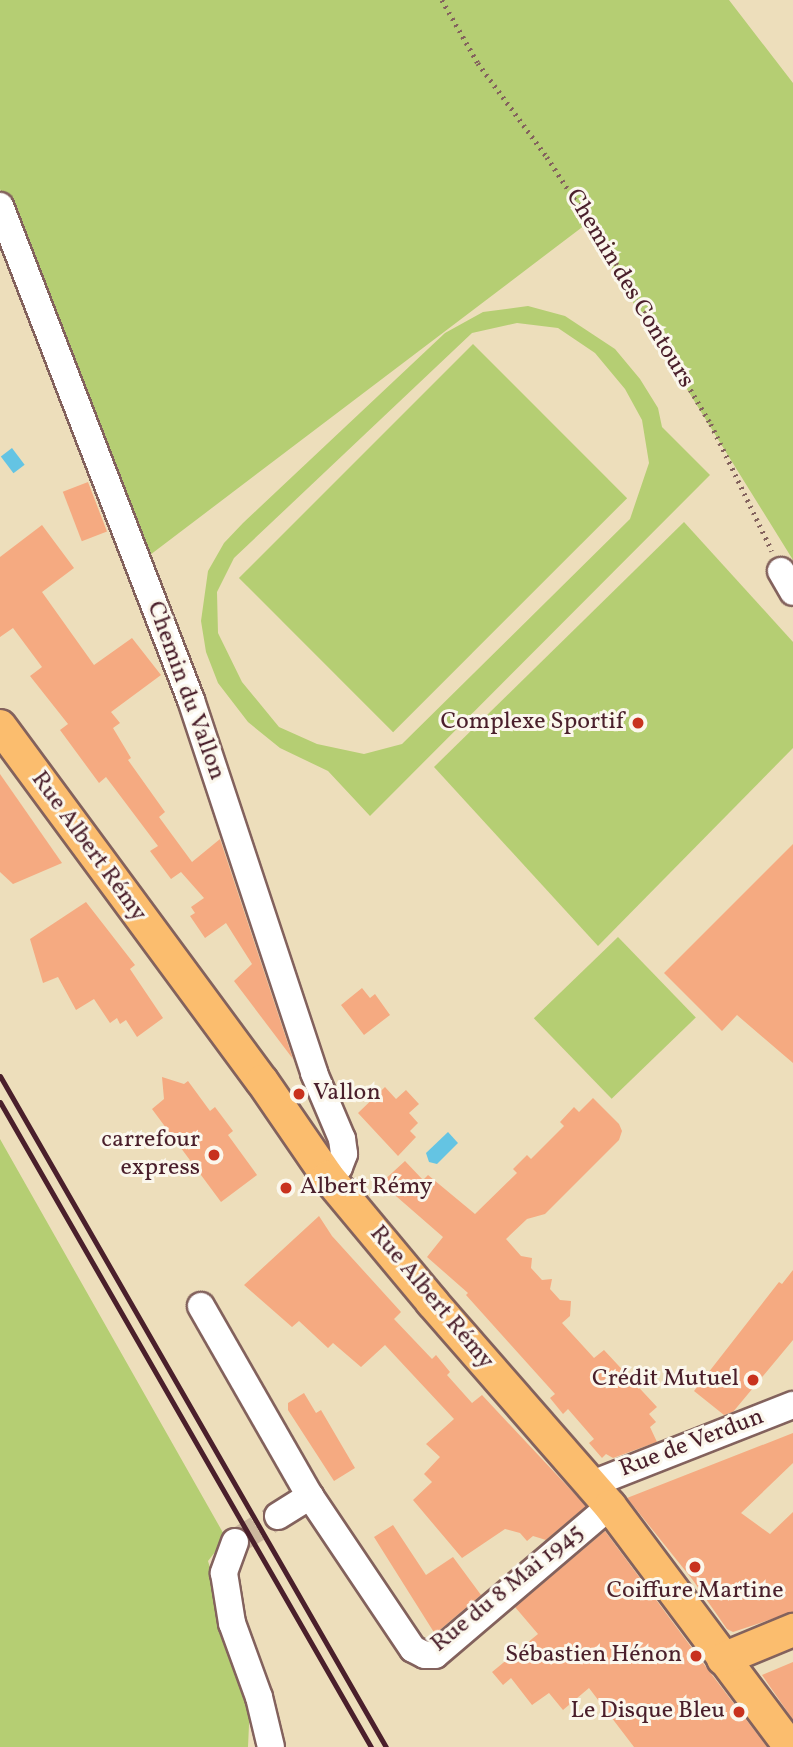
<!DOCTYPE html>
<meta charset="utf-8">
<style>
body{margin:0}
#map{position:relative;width:793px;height:1747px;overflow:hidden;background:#eddebb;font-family:Vollkorn,serif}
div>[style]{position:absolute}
.green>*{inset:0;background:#b5ce73;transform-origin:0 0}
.water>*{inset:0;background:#64c4e3;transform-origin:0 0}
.building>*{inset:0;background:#f5aa81;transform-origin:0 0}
.minor-tunnel>*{height:26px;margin-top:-13px;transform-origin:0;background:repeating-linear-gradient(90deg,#ccb89e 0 26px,transparent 0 39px)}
.path>*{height:4.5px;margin-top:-2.25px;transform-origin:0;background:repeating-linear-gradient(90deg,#83625d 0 2px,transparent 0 7px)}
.roads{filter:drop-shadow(2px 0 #83625d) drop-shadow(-2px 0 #83625d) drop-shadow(0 2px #83625d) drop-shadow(0 -2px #83625d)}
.minor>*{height:26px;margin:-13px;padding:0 13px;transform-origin:13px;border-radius:13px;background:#fff}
.major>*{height:32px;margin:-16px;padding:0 16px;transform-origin:16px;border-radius:16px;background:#fbbd6e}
.rail>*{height:5px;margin:-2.5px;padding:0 2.5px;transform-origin:2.5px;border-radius:2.5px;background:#4a1f2b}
.dots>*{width:19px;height:19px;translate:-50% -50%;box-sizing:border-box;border:4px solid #fbf7ec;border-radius:50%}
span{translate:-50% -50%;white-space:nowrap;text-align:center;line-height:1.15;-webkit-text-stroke:6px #fbf7ec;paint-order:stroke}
.street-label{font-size:24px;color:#4a1f2b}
.poi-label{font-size:24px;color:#4a1f2b}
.right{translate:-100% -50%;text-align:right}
.left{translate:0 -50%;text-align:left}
</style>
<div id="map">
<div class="green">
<div style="clip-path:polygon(0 0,729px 0,793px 83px,793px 560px,585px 225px,146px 558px,0 189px)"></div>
<div style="clip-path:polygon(evenodd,528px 306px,565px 316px,615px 349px,640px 379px,658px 408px,662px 427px,710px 475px,370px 816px,328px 771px,280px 748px,248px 722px,218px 683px,206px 652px,201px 621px,208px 571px,224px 543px,243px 523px,445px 333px,483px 312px,528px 306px,517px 323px,558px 328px,595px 353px,625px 389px,642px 420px,649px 463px,630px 519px,402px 744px,364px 754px,317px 744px,279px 727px,242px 682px,218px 633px,217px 592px,234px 558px,472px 333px,517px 323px)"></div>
<div style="left:473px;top:344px;width:218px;height:331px;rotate:45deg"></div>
<div style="clip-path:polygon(684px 522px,793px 642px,793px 748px,598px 946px,434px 767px)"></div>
<div style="left:618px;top:937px;width:112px;height:117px;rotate:46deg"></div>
<div style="clip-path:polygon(0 1139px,226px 1538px,208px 1561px,250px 1703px,248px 1747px,0 1747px)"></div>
</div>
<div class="water">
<div style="left:12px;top:448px;width:21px;height:14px;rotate:53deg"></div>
<div style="clip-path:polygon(448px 1132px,458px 1143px,437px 1164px,429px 1162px,426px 1153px)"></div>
</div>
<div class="building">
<div style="left:88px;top:482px;width:53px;height:27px;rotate:69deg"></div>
<div style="clip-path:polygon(42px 525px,74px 568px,42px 592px,94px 665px,132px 638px,161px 675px,111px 712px,120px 723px,113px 728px,131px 758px,128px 760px,165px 812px,159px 817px,192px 862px,220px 839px,293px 1059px,234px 981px,252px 964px,226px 923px,205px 938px,190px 916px,195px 913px,191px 907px,204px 898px,181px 872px,171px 879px,150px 851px,158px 846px,106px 777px,99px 783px,60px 730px,68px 724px,30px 676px,42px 667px,13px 628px,0 637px,0 557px)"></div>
<div style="clip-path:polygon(0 774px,62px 863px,13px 884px,0 872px)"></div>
<div style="clip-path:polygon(793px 844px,793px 1063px,737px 1015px,722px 1031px,664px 973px)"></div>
<div style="clip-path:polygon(86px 902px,135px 965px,130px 969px,163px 1018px,137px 1037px,126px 1020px,120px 1024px,117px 1018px,110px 1023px,94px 999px,76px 1010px,58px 977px,43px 983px,30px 939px)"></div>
<div style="clip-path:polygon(362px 988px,370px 998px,375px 994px,390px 1015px,364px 1035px,341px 1005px)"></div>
<div style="clip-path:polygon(162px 1077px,184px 1084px,188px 1081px,210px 1111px,215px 1107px,233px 1131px,228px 1135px,257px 1175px,221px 1202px,152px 1109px,164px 1099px)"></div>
<div style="clip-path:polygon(385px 1087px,396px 1099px,406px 1090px,419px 1104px,409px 1113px,418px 1123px,410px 1131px,416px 1137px,398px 1156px,358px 1113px)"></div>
<div style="clip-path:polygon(593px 1098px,619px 1124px,622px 1131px,619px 1140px,545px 1214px,527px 1219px,506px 1239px,521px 1256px,532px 1258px,531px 1268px,542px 1280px,552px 1279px,550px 1289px,560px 1300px,571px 1301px,570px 1316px,562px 1323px,594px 1358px,604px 1350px,657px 1407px,649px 1414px,656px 1422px,650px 1427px,657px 1442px,613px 1458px,606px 1454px,602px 1458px,589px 1443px,594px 1439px,568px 1409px,563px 1414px,550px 1398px,555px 1394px,466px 1295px,468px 1293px,427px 1257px,443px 1237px,381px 1183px,405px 1161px,423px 1180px,428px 1175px,475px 1214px,517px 1173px,513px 1169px,527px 1155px,531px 1159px,564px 1126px,560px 1122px,574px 1107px,579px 1112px)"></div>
<div style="clip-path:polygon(319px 1216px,332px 1236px,401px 1312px,394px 1319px,432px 1359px,436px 1355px,450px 1372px,447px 1375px,472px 1403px,482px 1395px,586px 1506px,546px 1540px,533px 1536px,527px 1541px,520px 1533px,505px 1529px,462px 1558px,413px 1500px,432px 1482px,424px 1474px,440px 1457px,426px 1444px,454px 1419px,385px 1345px,361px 1367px,333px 1343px,328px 1348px,299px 1321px,292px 1327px,244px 1285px)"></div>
<div style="clip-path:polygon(793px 1270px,793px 1340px,733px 1412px,724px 1415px,694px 1391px,779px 1282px,782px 1284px)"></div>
<div style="clip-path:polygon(304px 1393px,316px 1413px,321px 1410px,355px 1468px,334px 1481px,288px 1410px,288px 1403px)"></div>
<div style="clip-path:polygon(793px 1433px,793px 1463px,741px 1513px,770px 1534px,793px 1512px,793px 1612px,733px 1632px,727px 1629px,692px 1579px,627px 1498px)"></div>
<div style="clip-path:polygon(393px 1525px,426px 1575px,453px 1557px,481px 1595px,435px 1634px,374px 1537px)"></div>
<div style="clip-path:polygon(605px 1531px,706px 1667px,767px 1747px,634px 1747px,589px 1688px,563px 1710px,549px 1693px,532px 1705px,511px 1678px,503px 1685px,492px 1672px,538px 1634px,515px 1607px)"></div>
<div style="clip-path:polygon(793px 1662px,793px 1720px,762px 1675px)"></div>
</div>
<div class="minor-tunnel">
<div style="left:235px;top:1542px;width:50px;rotate:-31.2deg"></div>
</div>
<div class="path">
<div style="left:442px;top:0;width:73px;rotate:60.3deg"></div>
<div style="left:478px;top:63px;width:117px;rotate:53.7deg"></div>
<div style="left:547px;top:157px;width:126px;rotate:56.9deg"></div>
<div style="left:616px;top:263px;width:187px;rotate:59.5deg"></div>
<div style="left:711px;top:424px;width:141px;rotate:64.3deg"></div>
</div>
<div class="roads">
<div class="minor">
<div style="left:0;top:206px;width:530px;rotate:68.86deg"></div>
<div style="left:191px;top:700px;width:393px;rotate:71.7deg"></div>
<div style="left:314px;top:1073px;width:72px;rotate:67deg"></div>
<div style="left:342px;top:1139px;width:15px;rotate:82deg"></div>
<div style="left:344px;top:1154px;width:14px;rotate:111deg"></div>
<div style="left:339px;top:1167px;width:15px;rotate:138deg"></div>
<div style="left:781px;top:571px;width:24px;rotate:60deg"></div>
<div style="left:201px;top:1306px;width:219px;rotate:60.2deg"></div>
<div style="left:310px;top:1496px;width:184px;rotate:56.1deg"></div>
<div style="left:413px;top:1649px;width:13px;rotate:27deg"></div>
<div style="left:425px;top:1655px;width:10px"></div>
<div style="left:435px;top:1655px;width:230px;rotate:-40.4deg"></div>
<div style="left:592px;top:1484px;width:216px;rotate:-21.5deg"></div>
<div style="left:278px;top:1516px;width:38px;rotate:-32deg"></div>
<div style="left:235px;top:1542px;width:33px;rotate:110deg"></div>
<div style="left:224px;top:1573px;width:51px;rotate:80.9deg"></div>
<div style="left:232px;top:1623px;width:79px;rotate:70deg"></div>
<div style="left:259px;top:1697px;width:51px;rotate:76.5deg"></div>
</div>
<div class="major">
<div style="left:0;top:726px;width:441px;rotate:53.6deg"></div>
<div style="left:262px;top:1081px;width:116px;rotate:55.5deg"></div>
<div style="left:328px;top:1177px;width:163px;rotate:50.2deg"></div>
<div style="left:432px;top:1302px;width:271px;rotate:48.9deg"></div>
<div style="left:610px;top:1506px;width:301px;rotate:53.2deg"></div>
<div style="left:723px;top:1659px;width:76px;rotate:-22.5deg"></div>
</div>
</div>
<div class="rail">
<div style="left:0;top:1076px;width:774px;rotate:60.09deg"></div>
<div style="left:0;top:1102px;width:744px;rotate:60.09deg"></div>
</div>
<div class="dots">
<div style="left:638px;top:723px;background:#c8321e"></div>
<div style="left:299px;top:1094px;background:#c8321e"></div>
<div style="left:214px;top:1155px;background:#c8321e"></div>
<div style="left:286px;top:1188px;background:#c8321e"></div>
<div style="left:753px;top:1380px;background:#c8321e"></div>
<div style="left:695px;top:1567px;background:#c8321e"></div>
<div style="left:696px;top:1656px;background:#c8321e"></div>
<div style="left:739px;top:1712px;background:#c8321e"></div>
</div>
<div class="street-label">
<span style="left:629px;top:289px;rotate:59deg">Chemin des Contours</span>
<span style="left:185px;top:691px;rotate:70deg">Chemin du Vallon</span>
<span style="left:88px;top:847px;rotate:54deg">Rue Albert Rémy</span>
<span style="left:431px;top:1298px;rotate:50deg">Rue Albert Rémy</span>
<span style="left:692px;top:1444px;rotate:-21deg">Rue de Verdun</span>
<span style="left:508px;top:1589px;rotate:-39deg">Rue du 8 Mai 1945</span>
</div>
<div class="poi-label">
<span class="right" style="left:624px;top:723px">Complexe Sportif</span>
<span class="left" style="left:313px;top:1094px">Vallon</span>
<span class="right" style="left:200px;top:1155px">carrefour<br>express</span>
<span class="left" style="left:300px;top:1188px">Albert Rémy</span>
<span class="right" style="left:739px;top:1380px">Crédit Mutuel</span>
<span style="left:695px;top:1592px">Coiffure Martine</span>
<span class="right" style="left:682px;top:1656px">Sébastien Hénon</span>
<span class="right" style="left:725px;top:1712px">Le Disque Bleu</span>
</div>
</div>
